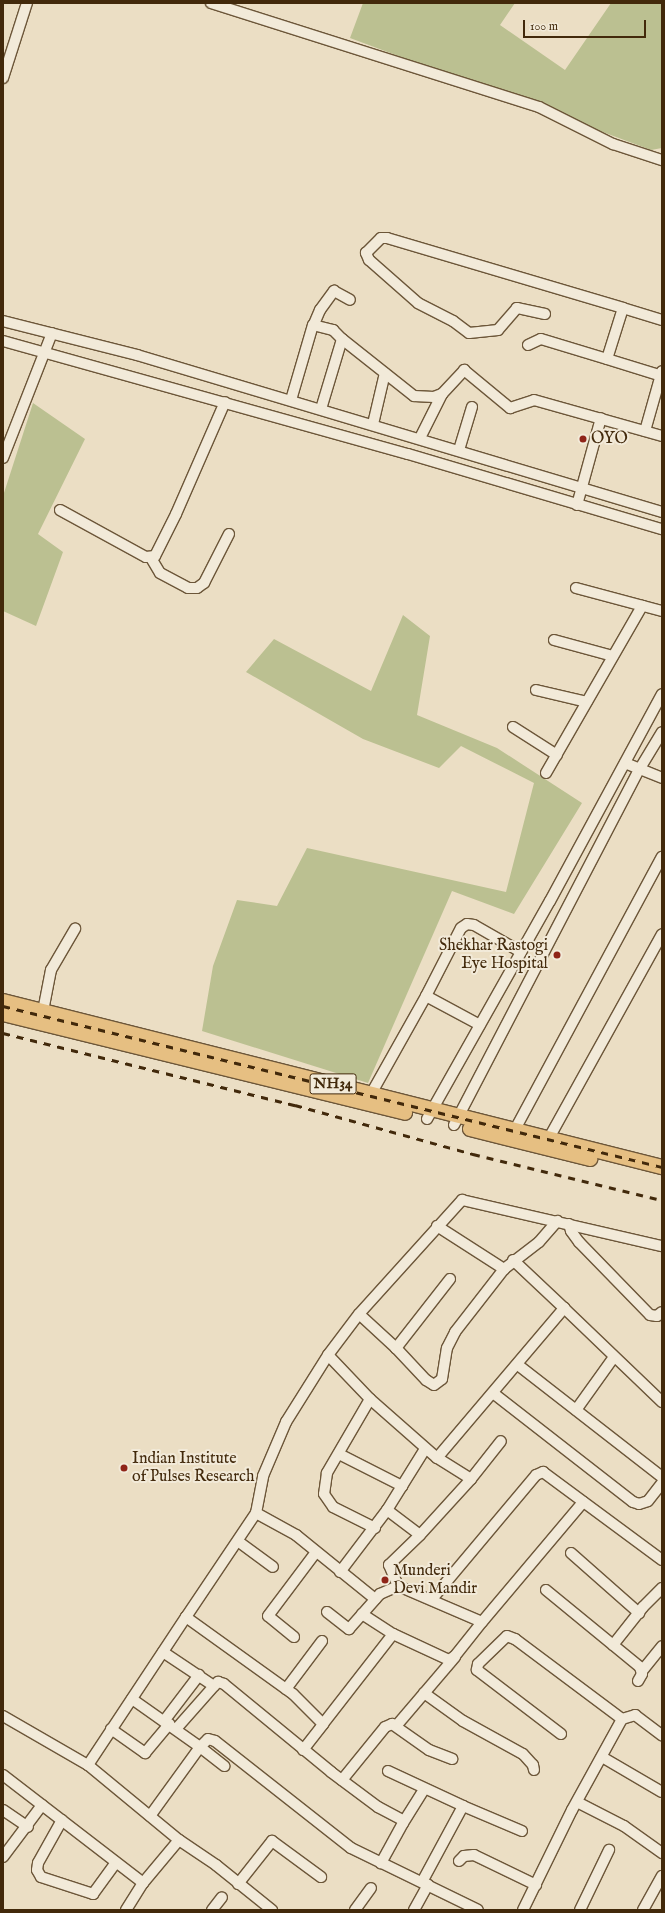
<!DOCTYPE html>
<style>
body{margin:0}
#map{position:relative;width:665px;height:1913px;overflow:hidden;background:#ebdec4;font-family:"IM FELL English",serif}
div>[style]{position:absolute}
.green>*{inset:0;background:#bbc091}
.roads{filter:drop-shadow(1px 0 #6c5639) drop-shadow(-1px 0 #6c5639) drop-shadow(0 1px #6c5639) drop-shadow(0 -1px #6c5639)}
.minor>*{height:10px;margin:-5px;padding:0 5px;transform-origin:5px;border-radius:5px;background:#f2ead9}
.highway>*{height:14px;margin:-7px;padding:0 7px;transform-origin:7px;border-radius:7px;background:#e6bf82}
.rail>*{height:2.5px;margin-top:-1.25px;transform-origin:0;background:repeating-linear-gradient(90deg,#42290b 0 7px,transparent 0 14px)}
.dots>*{width:11px;height:11px;translate:-50% -50%;box-sizing:border-box;border:2px solid #f2ead9;border-radius:50%}
span{translate:-50% -50%;white-space:nowrap;text-align:center;line-height:1.15;-webkit-text-stroke:4px #f2ead9;paint-order:stroke}
.shield-label span{padding:1px 3px;background:#f2ead9;border:1px solid;border-radius:3px;-webkit-text-stroke-width:0}
.shield-label{font-size:15px;color:#42290b;font-weight:700}
.poi-label{font-size:16px;color:#42290b}
.left{translate:0 -50%;text-align:left}
.right{translate:-100% -50%;text-align:right}
.frame{position:absolute;inset:0;border:4px solid #42290b;pointer-events:none}
.scale{position:absolute;left:523px;top:20px;width:123px;height:18px;box-sizing:border-box;border:2px solid #42290b;border-top:0;padding-left:5px;font-size:12px;line-height:14px;white-space:nowrap;color:#42290b;-webkit-text-stroke:3px #f2ead9;paint-order:stroke}
</style>
<div id="map">
<div class="green">
<div style="clip-path:polygon(363px 3px,515px 3px,500px 25px,565px 70px,611px 3px,662px 3px,662px 148px,651px 150px,350px 38px)"></div>
<div style="clip-path:polygon(33px 403px,85px 439px,38px 534px,63px 552px,36px 626px,3px 611px,3px 496px)"></div>
<div style="clip-path:polygon(403px 615px,430px 636px,417px 715px,497px 748px,582px 803px,514px 914px,452px 891px,368px 1083px,202px 1031px,213px 966px,237px 900px,277px 906px,307px 848px,506px 892px,534px 783px,461px 746px,439px 768px,363px 739px,246px 672px,274px 639px,371px 691px)"></div>
</div>
<div class="roads">
<div class="minor">
<div style="left:211px;top:3px;width:344px;rotate:17.6deg"></div>
<div style="left:539px;top:107px;width:83px;rotate:26.6deg"></div>
<div style="left:613px;top:144px;width:52px;rotate:18.1deg"></div>
<div style="left:3px;top:78px;width:79px;rotate:-72.3deg"></div>
<div style="left:545px;top:314px;width:29px;rotate:-168deg"></div>
<div style="left:517px;top:308px;width:29px;rotate:131deg"></div>
<div style="left:498px;top:330px;width:29px;rotate:174deg"></div>
<div style="left:469px;top:333px;width:20px;rotate:-143deg"></div>
<div style="left:453px;top:321px;width:39px;rotate:-153deg"></div>
<div style="left:418px;top:303px;width:65px;rotate:-138.7deg"></div>
<div style="left:369px;top:260px;width:8px;rotate:-113deg"></div>
<div style="left:366px;top:253px;width:21px;rotate:-45deg"></div>
<div style="left:381px;top:238px;width:6px"></div>
<div style="left:387px;top:238px;width:246px;rotate:16.5deg"></div>
<div style="left:662px;top:320px;width:41px;rotate:-162.9deg"></div>
<div style="left:623px;top:308px;width:53px;rotate:107.4deg"></div>
<div style="left:607px;top:359px;width:58px;rotate:17.2deg"></div>
<div style="left:3px;top:321px;width:138px;rotate:14.2deg"></div>
<div style="left:137px;top:355px;width:548px;rotate:16.65deg"></div>
<div style="left:314px;top:324px;width:15px;rotate:-67deg"></div>
<div style="left:320px;top:310px;width:24px;rotate:-54deg"></div>
<div style="left:334px;top:291px;width:18px;rotate:29deg"></div>
<div style="left:3px;top:341px;width:420px;rotate:15.6deg"></div>
<div style="left:408px;top:454px;width:265px;rotate:16.5deg"></div>
<div style="left:528px;top:345px;width:14px;rotate:-25deg"></div>
<div style="left:541px;top:339px;width:69px;rotate:16.9deg"></div>
<div style="left:291px;top:400px;width:78px;rotate:-73.7deg"></div>
<div style="left:313px;top:325px;width:21px;rotate:14deg"></div>
<div style="left:333px;top:330px;width:13px;rotate:45deg"></div>
<div style="left:321px;top:409px;width:73px;rotate:-73.3deg"></div>
<div style="left:342px;top:339px;width:92px;rotate:38.4deg"></div>
<div style="left:414px;top:396px;width:20px;rotate:3deg"></div>
<div style="left:434px;top:397px;width:9px;rotate:-21deg"></div>
<div style="left:442px;top:394px;width:33px;rotate:-47deg"></div>
<div style="left:464px;top:370px;width:60px;rotate:39.6deg"></div>
<div style="left:510px;top:408px;width:25px;rotate:-18deg"></div>
<div style="left:534px;top:400px;width:133px;rotate:15.7deg"></div>
<div style="left:373px;top:424px;width:52px;rotate:-76.8deg"></div>
<div style="left:645px;top:431px;width:62px;rotate:-74.2deg"></div>
<div style="left:420px;top:438px;width:49px;rotate:-63.4deg"></div>
<div style="left:459px;top:450px;width:45px;rotate:-73.2deg"></div>
<div style="left:3px;top:458px;width:134px;rotate:-68.6deg"></div>
<div style="left:577px;top:505px;width:90px;rotate:-74.6deg"></div>
<div style="left:60px;top:510px;width:98px;rotate:28.7deg"></div>
<div style="left:146px;top:557px;width:9px;rotate:-6deg"></div>
<div style="left:155px;top:556px;width:47px;rotate:-63.4deg"></div>
<div style="left:176px;top:514px;width:122px;rotate:-66.4deg"></div>
<div style="left:151px;top:558px;width:17px;rotate:59deg"></div>
<div style="left:160px;top:573px;width:32px;rotate:28deg"></div>
<div style="left:188px;top:588px;width:9px"></div>
<div style="left:197px;top:588px;width:9px;rotate:-36deg"></div>
<div style="left:204px;top:583px;width:55px;rotate:-63deg"></div>
<div style="left:576px;top:588px;width:89px;rotate:15deg"></div>
<div style="left:554px;top:640px;width:61px;rotate:15.2deg"></div>
<div style="left:536px;top:690px;width:52px;rotate:13.2deg"></div>
<div style="left:513px;top:727px;width:52px;rotate:32.5deg"></div>
<div style="left:625px;top:763px;width:40px;rotate:22deg"></div>
<div style="left:546px;top:773px;width:193px;rotate:-60.1deg"></div>
<div style="left:426px;top:996px;width:76px;rotate:-62.8deg"></div>
<div style="left:461px;top:928px;width:7px;rotate:-34deg"></div>
<div style="left:467px;top:924px;width:7px;rotate:8deg"></div>
<div style="left:474px;top:925px;width:54px;rotate:29.9deg"></div>
<div style="left:43px;top:1011px;width:42px;rotate:-79deg"></div>
<div style="left:51px;top:970px;width:48px;rotate:-59.7deg"></div>
<div style="left:371px;top:1094px;width:112px;rotate:-60.7deg"></div>
<div style="left:426px;top:996px;width:61px;rotate:28.2deg"></div>
<div style="left:427px;top:1119px;width:250px;rotate:-60.6deg"></div>
<div style="left:550px;top:901px;width:235px;rotate:-61.6deg"></div>
<div style="left:454px;top:1125px;width:400px;rotate:-62.5deg"></div>
<div style="left:639px;top:770px;width:44px;rotate:-58.8deg"></div>
<div style="left:512px;top:1135px;width:316px;rotate:-61.7deg"></div>
<div style="left:549px;top:1138px;width:233px;rotate:-61deg"></div>
<div style="left:569px;top:1224px;width:7px;rotate:74deg"></div>
<div style="left:571px;top:1231px;width:14px;rotate:54deg"></div>
<div style="left:579px;top:1242px;width:102px;rotate:45.8deg"></div>
<div style="left:650px;top:1315px;width:7px;rotate:8deg"></div>
<div style="left:657px;top:1316px;width:6px;rotate:-39deg"></div>
<div style="left:437px;top:1226px;width:80px;rotate:32.7deg"></div>
<div style="left:450px;top:1279px;width:88px;rotate:128deg"></div>
<div style="left:396px;top:1348px;width:44px;rotate:46.8deg"></div>
<div style="left:426px;top:1380px;width:9px;rotate:32deg"></div>
<div style="left:434px;top:1385px;width:10px;rotate:-37deg"></div>
<div style="left:442px;top:1379px;width:31px;rotate:-81deg"></div>
<div style="left:447px;top:1348px;width:18px;rotate:-63deg"></div>
<div style="left:455px;top:1332px;width:80px;rotate:-52.1deg"></div>
<div style="left:504px;top:1269px;width:44px;rotate:-37.6deg"></div>
<div style="left:539px;top:1242px;width:28px;rotate:-49deg"></div>
<div style="left:564px;top:1308px;width:136px;rotate:43.8deg"></div>
<div style="left:396px;top:1348px;width:50px;rotate:-137.4deg"></div>
<div style="left:359px;top:1314px;width:154px;rotate:-47.9deg"></div>
<div style="left:462px;top:1200px;width:205px;rotate:13deg"></div>
<div style="left:328px;top:1355px;width:51px;rotate:-52.9deg"></div>
<div style="left:518px;top:1365px;width:182px;rotate:37.9deg"></div>
<div style="left:493px;top:1393px;width:177px;rotate:37.9deg"></div>
<div style="left:633px;top:1502px;width:6px;rotate:18deg"></div>
<div style="left:639px;top:1504px;width:9px;rotate:-18deg"></div>
<div style="left:648px;top:1501px;width:23px;rotate:-52deg"></div>
<div style="left:370px;top:1399px;width:86px;rotate:120.2deg"></div>
<div style="left:327px;top:1473px;width:21px;rotate:98deg"></div>
<div style="left:324px;top:1494px;width:16px;rotate:55deg"></div>
<div style="left:333px;top:1507px;width:47px;rotate:26.6deg"></div>
<div style="left:576px;top:1410px;width:65px;rotate:-54.4deg"></div>
<div style="left:425px;top:1449px;width:72px;rotate:121.9deg"></div>
<div style="left:387px;top:1510px;width:41px;rotate:37.1deg"></div>
<div style="left:420px;top:1535px;width:76px;rotate:-47.7deg"></div>
<div style="left:471px;top:1479px;width:40px;rotate:-148deg"></div>
<div style="left:339px;top:1454px;width:71px;rotate:26.9deg"></div>
<div style="left:471px;top:1479px;width:48px;rotate:-51.7deg"></div>
<div style="left:256px;top:1513px;width:46px;rotate:28.8deg"></div>
<div style="left:296px;top:1535px;width:102px;rotate:39deg"></div>
<div style="left:239px;top:1542px;width:42px;rotate:36.3deg"></div>
<div style="left:571px;top:1553px;width:91px;rotate:41.4deg"></div>
<div style="left:340px;top:1572px;width:78px;rotate:-52.8deg"></div>
<div style="left:398px;top:1586px;width:23px;rotate:-113deg"></div>
<div style="left:389px;top:1565px;width:43px;rotate:-44.1deg"></div>
<div style="left:546px;top:1590px;width:122px;rotate:39.3deg"></div>
<div style="left:640px;top:1667px;width:7px;rotate:74deg"></div>
<div style="left:642px;top:1674px;width:8px;rotate:120deg"></div>
<div style="left:432px;top:1599px;width:162px;rotate:-50deg"></div>
<div style="left:536px;top:1475px;width:8px;rotate:-23deg"></div>
<div style="left:543px;top:1472px;width:148px;rotate:36.5deg"></div>
<div style="left:327px;top:1612px;width:28px;rotate:38deg"></div>
<div style="left:349px;top:1629px;width:47px;rotate:-48.5deg"></div>
<div style="left:380px;top:1594px;width:20px;rotate:-24deg"></div>
<div style="left:398px;top:1586px;width:91px;rotate:23.2deg"></div>
<div style="left:482px;top:1622px;width:43px;rotate:128.5deg"></div>
<div style="left:455px;top:1656px;width:7px;rotate:146deg"></div>
<div style="left:449px;top:1660px;width:62px;rotate:-155.1deg"></div>
<div style="left:393px;top:1634px;width:114px;rotate:127.9deg"></div>
<div style="left:323px;top:1724px;width:42px;rotate:-135deg"></div>
<div style="left:293px;top:1694px;width:132px;rotate:-144.3deg"></div>
<div style="left:186px;top:1617px;width:125px;rotate:-56.1deg"></div>
<div style="left:256px;top:1513px;width:38px;rotate:-79deg"></div>
<div style="left:263px;top:1476px;width:59px;rotate:-66.9deg"></div>
<div style="left:286px;top:1422px;width:79px;rotate:-57.9deg"></div>
<div style="left:328px;top:1355px;width:61px;rotate:46.3deg"></div>
<div style="left:370px;top:1399px;width:89px;rotate:41.4deg"></div>
<div style="left:437px;top:1458px;width:197px;rotate:-49.7deg"></div>
<div style="left:564px;top:1308px;width:70px;rotate:-136.7deg"></div>
<div style="left:362px;top:1614px;width:37px;rotate:33deg"></div>
<div style="left:482px;top:1622px;width:157px;rotate:-49.9deg"></div>
<div style="left:294px;top:1637px;width:33px;rotate:-141deg"></div>
<div style="left:268px;top:1616px;width:80px;rotate:-53.1deg"></div>
<div style="left:613px;top:1645px;width:48px;rotate:-51.7deg"></div>
<div style="left:643px;top:1607px;width:27px;rotate:-45deg"></div>
<div style="left:163px;top:1652px;width:61px;rotate:33.7deg"></div>
<div style="left:214px;top:1686px;width:6px;rotate:-45deg"></div>
<div style="left:218px;top:1682px;width:6px;rotate:18deg"></div>
<div style="left:224px;top:1684px;width:139px;rotate:39.4deg"></div>
<div style="left:331px;top:1772px;width:59px;rotate:36.7deg"></div>
<div style="left:378px;top:1807px;width:27px;rotate:28deg"></div>
<div style="left:402px;top:1820px;width:3px;rotate:72deg"></div>
<div style="left:403px;top:1823px;width:46px;rotate:118.8deg"></div>
<div style="left:642px;top:1671px;width:32px;rotate:-51deg"></div>
<div style="left:286px;top:1689px;width:60px;rotate:-53.1deg"></div>
<div style="left:424px;top:1693px;width:48px;rotate:35.7deg"></div>
<div style="left:463px;top:1721px;width:68px;rotate:28.8deg"></div>
<div style="left:523px;top:1754px;width:15px;rotate:48deg"></div>
<div style="left:533px;top:1765px;width:5px;rotate:79deg"></div>
<div style="left:132px;top:1699px;width:83px;rotate:35.2deg"></div>
<div style="left:200px;top:1747px;width:11px;rotate:-45deg"></div>
<div style="left:208px;top:1739px;width:7px;rotate:16deg"></div>
<div style="left:215px;top:1741px;width:173px;rotate:38.2deg"></div>
<div style="left:351px;top:1848px;width:141px;rotate:26deg"></div>
<div style="left:3px;top:1716px;width:98px;rotate:30deg"></div>
<div style="left:88px;top:1765px;width:178px;rotate:-56.5deg"></div>
<div style="left:164px;top:1721px;width:58px;rotate:-52.7deg"></div>
<div style="left:397px;top:1725px;width:89px;rotate:-49.5deg"></div>
<div style="left:111px;top:1729px;width:42px;rotate:35.2deg"></div>
<div style="left:145px;top:1753px;width:38px;rotate:-50deg"></div>
<div style="left:176px;top:1729px;width:57px;rotate:-48.5deg"></div>
<div style="left:561px;top:1734px;width:106px;rotate:-142.7deg"></div>
<div style="left:477px;top:1670px;width:6px;rotate:-81deg"></div>
<div style="left:478px;top:1664px;width:40px;rotate:-44deg"></div>
<div style="left:507px;top:1636px;width:9px;rotate:21deg"></div>
<div style="left:515px;top:1639px;width:134px;rotate:36.8deg"></div>
<div style="left:303px;top:1750px;width:33px;rotate:-52deg"></div>
<div style="left:602px;top:1757px;width:69px;rotate:30.3deg"></div>
<div style="left:88px;top:1765px;width:118px;rotate:39.5deg"></div>
<div style="left:179px;top:1840px;width:45px;rotate:34deg"></div>
<div style="left:216px;top:1865px;width:72px;rotate:38.8deg"></div>
<div style="left:388px;top:1771px;width:83px;rotate:25deg"></div>
<div style="left:463px;top:1806px;width:86px;rotate:118.3deg"></div>
<div style="left:3px;top:1775px;width:177px;rotate:37.6deg"></div>
<div style="left:342px;top:1780px;width:68px;rotate:-50.9deg"></div>
<div style="left:385px;top:1727px;width:8px;rotate:-23deg"></div>
<div style="left:392px;top:1724px;width:45px;rotate:35.1deg"></div>
<div style="left:429px;top:1750px;width:25px;rotate:21deg"></div>
<div style="left:577px;top:1802px;width:53px;rotate:27.1deg"></div>
<div style="left:624px;top:1826px;width:47px;rotate:35.4deg"></div>
<div style="left:463px;top:1806px;width:64px;rotate:23deg"></div>
<div style="left:3px;top:1810px;width:30px;rotate:34deg"></div>
<div style="left:150px;top:1816px;width:85px;rotate:-54.1deg"></div>
<div style="left:200px;top:1747px;width:31px;rotate:38deg"></div>
<div style="left:62px;top:1820px;width:49px;rotate:119.2deg"></div>
<div style="left:38px;top:1863px;width:7px;rotate:98deg"></div>
<div style="left:37px;top:1870px;width:8px;rotate:60deg"></div>
<div style="left:41px;top:1877px;width:55px;rotate:18.1deg"></div>
<div style="left:93px;top:1894px;width:39px;rotate:-54deg"></div>
<div style="left:403px;top:1823px;width:40px;rotate:-58deg"></div>
<div style="left:3px;top:1857px;width:65px;rotate:-53.1deg"></div>
<div style="left:459px;top:1861px;width:7px;rotate:-45deg"></div>
<div style="left:464px;top:1856px;width:10px;rotate:-6deg"></div>
<div style="left:474px;top:1855px;width:69px;rotate:25.8deg"></div>
<div style="left:238px;top:1884px;width:55px;rotate:-51.7deg"></div>
<div style="left:272px;top:1841px;width:61px;rotate:36.3deg"></div>
<div style="left:126px;top:1910px;width:32px;rotate:-58deg"></div>
<div style="left:143px;top:1883px;width:56px;rotate:-50.1deg"></div>
<div style="left:212px;top:1910px;width:16px;rotate:-52deg"></div>
<div style="left:355px;top:1910px;width:27px;rotate:-54deg"></div>
<div style="left:414px;top:1910px;width:29px;rotate:-61deg"></div>
<div style="left:523px;top:1910px;width:111px;rotate:-63.9deg"></div>
<div style="left:572px;top:1810px;width:104px;rotate:-61.2deg"></div>
<div style="left:622px;top:1719px;width:14px;rotate:-17deg"></div>
<div style="left:635px;top:1715px;width:34px;rotate:37deg"></div>
<div style="left:580px;top:1910px;width:67px;rotate:-64.2deg"></div>
<div style="left:643px;top:1910px;width:39px;rotate:-61deg"></div>
</div>
<div class="highway">
<div style="left:3px;top:1001px;width:680px;rotate:14.14deg"></div>
<div style="left:3px;top:1014px;width:414px;rotate:13.8deg"></div>
<div style="left:470px;top:1129px;width:124px;rotate:14deg"></div>
</div>
</div>
<div class="rail">
<div style="left:3px;top:1006px;width:678px;rotate:13.73deg"></div>
<div style="left:3px;top:1033px;width:301px;rotate:13.9deg"></div>
<div style="left:295px;top:1105px;width:185px;rotate:15.4deg"></div>
<div style="left:473px;top:1154px;width:195px;rotate:13.7deg"></div>
</div>
<div class="dots">
<div style="left:583px;top:439px;background:#8f2418"></div>
<div style="left:557px;top:955px;background:#8f2418"></div>
<div style="left:124px;top:1468px;background:#8f2418"></div>
<div style="left:385px;top:1580px;background:#8f2418"></div>
</div>
<div class="shield-label">
<span style="left:333px;top:1084px">NH34</span>
</div>
<div class="poi-label">
<span class="left" style="left:591px;top:439px">OYO</span>
<span class="right" style="left:548px;top:955px">Shekhar Rastogi<br>Eye Hospital</span>
<span class="left" style="left:132px;top:1468px">Indian Institute<br>of Pulses Research</span>
<span class="left" style="left:393px;top:1580px">Munderi<br>Devi Mandir</span>
</div>
<div class="frame"></div>
<div class="scale">100 m</div>
</div>
